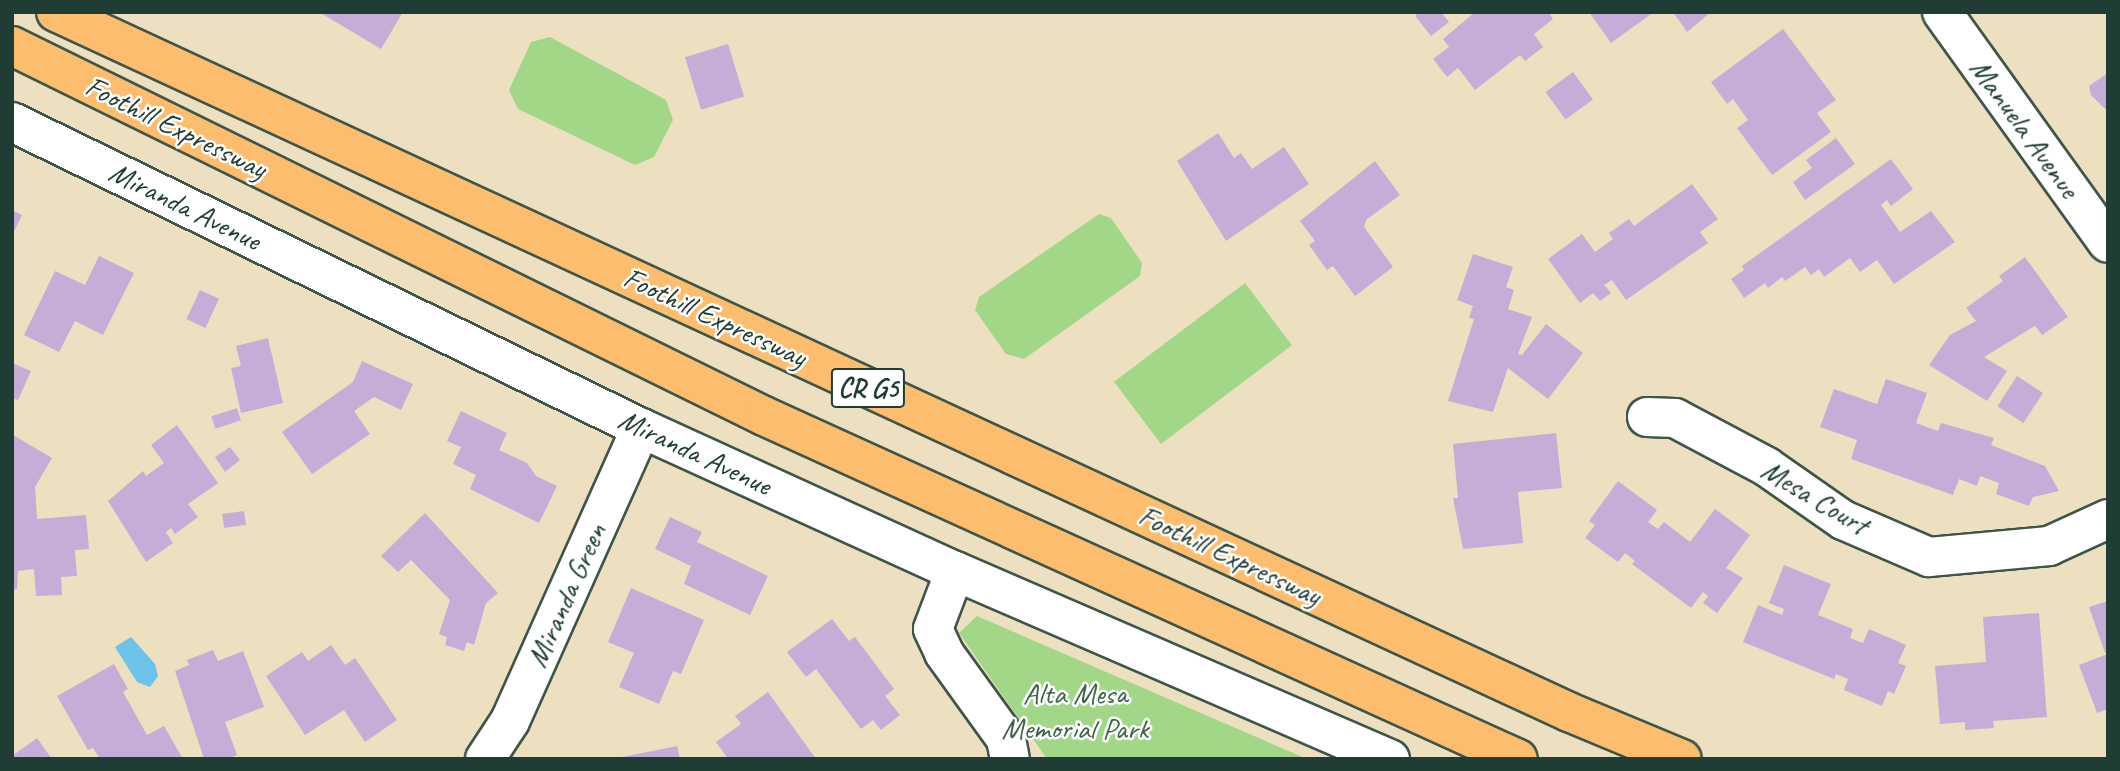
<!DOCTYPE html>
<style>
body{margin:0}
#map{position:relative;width:2120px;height:771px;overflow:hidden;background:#ece0c0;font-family:Caveat,sans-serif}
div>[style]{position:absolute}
.green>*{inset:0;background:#a3d788;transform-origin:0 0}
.water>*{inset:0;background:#6cc2e9}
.building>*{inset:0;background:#c5add7;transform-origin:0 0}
.roads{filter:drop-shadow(2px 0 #3e5549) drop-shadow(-2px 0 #3e5549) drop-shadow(0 2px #3e5549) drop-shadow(0 -2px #3e5549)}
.minor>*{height:38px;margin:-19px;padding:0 19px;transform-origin:19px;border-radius:19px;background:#fff}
.highway>*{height:38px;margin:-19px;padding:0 19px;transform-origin:19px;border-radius:19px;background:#fcbd6f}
span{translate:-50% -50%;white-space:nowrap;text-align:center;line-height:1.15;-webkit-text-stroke:5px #fff;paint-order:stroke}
.shield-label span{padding:2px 5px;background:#fff;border:2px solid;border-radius:5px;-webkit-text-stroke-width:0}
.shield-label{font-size:28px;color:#1f3d34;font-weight:700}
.street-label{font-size:30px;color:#1f3d34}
.park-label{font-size:30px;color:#406449}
.frame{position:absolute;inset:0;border:14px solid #1f3d34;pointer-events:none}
</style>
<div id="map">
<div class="green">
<div style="clip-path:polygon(550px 37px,666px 100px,673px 120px,654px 157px,635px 165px,518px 109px,509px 90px,531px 42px)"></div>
<div style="clip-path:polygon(1099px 214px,1111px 218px,1142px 263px,1140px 276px,1024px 359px,1006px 354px,975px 310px,979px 297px)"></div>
<div style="left:1245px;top:283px;width:78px;height:164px;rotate:53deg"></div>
<div style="clip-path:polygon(977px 616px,1307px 759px,1047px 759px,959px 633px)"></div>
</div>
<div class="water">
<div style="clip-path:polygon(131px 637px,155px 664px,158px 676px,150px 687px,137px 682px,115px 647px)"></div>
</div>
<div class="building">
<div style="clip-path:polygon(319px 12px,403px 12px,381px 49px)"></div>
<div style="clip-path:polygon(1419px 12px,1441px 12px,1449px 22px,1431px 36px,1415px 16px)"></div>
<div style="clip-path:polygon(1475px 12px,1548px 12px,1553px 19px,1534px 34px,1543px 47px,1525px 61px,1520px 55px,1475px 90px,1458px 68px,1447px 77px,1433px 59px,1449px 47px,1443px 39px)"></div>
<div style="clip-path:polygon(1589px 12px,1654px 12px,1611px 43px)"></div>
<div style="clip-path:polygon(1673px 12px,1711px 12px,1687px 32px)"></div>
<div style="clip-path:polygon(1783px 29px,1836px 100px,1817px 113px,1831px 132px,1772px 175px,1737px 128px,1748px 120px,1733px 99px,1727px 104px,1711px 82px)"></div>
<div style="left:728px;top:44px;width:55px;height:45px;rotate:73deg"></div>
<div style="left:1573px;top:72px;width:34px;height:34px;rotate:54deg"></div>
<div style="clip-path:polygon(2108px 73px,2108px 108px,2105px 109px,2091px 95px,2089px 86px)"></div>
<div style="clip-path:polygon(1218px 133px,1234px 158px,1241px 153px,1252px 169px,1284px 147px,1309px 184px,1226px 241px,1177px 161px)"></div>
<div style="clip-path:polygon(1836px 138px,1855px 164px,1805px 200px,1793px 182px,1812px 168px,1806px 160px)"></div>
<div style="clip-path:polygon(1891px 159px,1913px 189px,1891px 206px,1887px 200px,1881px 205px,1900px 232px,1931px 211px,1955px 242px,1894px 284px,1877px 260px,1860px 272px,1850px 258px,1824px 277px,1819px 269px,1811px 275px,1805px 267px,1785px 281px,1782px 277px,1768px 288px,1765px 283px,1744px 298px,1731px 279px,1744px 270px,1742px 266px)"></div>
<div style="clip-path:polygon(1375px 161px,1400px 195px,1366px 220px,1364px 227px,1393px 267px,1355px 296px,1333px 266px,1327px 270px,1309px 245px,1315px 241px,1300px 221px)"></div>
<div style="clip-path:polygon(1692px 184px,1718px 219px,1700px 232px,1708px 243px,1626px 300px,1612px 280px,1604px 285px,1611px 293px,1600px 301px,1593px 293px,1580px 303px,1548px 259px,1582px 234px,1595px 252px,1613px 239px,1609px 233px,1629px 219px,1634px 226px)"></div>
<div style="clip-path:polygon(12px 210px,22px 215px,12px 236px)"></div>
<div style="clip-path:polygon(1473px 254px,1513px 267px,1506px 287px,1514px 290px,1508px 309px,1532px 317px,1518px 354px,1522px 355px,1546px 324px,1583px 353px,1548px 399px,1508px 368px,1493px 412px,1448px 401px,1474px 319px,1469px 318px,1473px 306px,1457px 300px)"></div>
<div style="clip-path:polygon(99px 256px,134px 273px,103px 335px,75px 321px,59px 352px,24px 335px,55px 271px,85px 285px)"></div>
<div style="clip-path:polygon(2025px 257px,2068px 317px,2042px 335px,2035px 326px,1984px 357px,2007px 371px,1987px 401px,1929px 365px,1950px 335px,1976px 321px,1966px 308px,2003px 281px,1999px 276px)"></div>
<div style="left:200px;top:290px;width:21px;height:32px;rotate:25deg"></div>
<div style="clip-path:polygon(268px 338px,283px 403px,241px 413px,231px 368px,241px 366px,236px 346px)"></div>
<div style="clip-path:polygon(362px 361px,413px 384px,401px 410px,374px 397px,354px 411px,370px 434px,312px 474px,282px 432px,353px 382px)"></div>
<div style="clip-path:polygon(12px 363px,31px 371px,18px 400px,12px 398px)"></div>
<div style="left:2017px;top:376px;width:31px;height:36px;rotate:33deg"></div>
<div style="clip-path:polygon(1886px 379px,1927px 393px,1916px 423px,1938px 431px,1941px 423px,1994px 438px,1991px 445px,2045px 466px,2059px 491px,2033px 497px,2029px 506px,1996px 494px,1999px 483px,1980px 476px,1977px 486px,1959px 479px,1953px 495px,1851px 459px,1857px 440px,1820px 427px,1834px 389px,1877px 404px)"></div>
<div style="left:237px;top:408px;width:13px;height:27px;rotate:72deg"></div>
<div style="clip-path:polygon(461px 411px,507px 433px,499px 450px,527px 463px,536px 476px,557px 486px,539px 523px,470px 489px,476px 475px,453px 464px,461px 447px,447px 441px)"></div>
<div style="clip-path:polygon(177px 425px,218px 483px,188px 504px,198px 517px,175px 534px,171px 528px,166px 532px,173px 543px,146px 562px,108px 501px,143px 471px,146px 476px,164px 463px,151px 445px)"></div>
<div style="clip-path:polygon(1556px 433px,1562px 488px,1518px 492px,1523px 543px,1463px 549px,1453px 498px,1458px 498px,1453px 444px)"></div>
<div style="clip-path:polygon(13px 435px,52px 458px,35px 487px,37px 519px,86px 515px,89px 549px,75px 550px,77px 576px,61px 577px,62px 595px,36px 596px,34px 569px,18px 571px,17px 589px,12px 590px)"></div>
<div style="clip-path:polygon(230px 447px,240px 460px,225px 472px,215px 457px)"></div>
<div style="clip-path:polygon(1618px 481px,1657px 510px,1648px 522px,1658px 529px,1664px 522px,1690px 542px,1715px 509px,1750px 535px,1726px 568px,1743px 578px,1717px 613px,1703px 603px,1708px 596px,1703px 592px,1691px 608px,1632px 564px,1635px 561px,1625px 553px,1618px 562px,1585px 538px,1595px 525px,1589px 521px)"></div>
<div style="left:244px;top:511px;width:14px;height:22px;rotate:82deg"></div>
<div style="clip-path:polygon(425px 513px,498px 593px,486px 603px,474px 645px,467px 642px,464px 651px,445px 645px,447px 637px,439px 634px,450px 600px,411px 560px,398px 572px,381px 556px)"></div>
<div style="clip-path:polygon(670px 517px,702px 532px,697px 542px,768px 576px,750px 615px,684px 584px,691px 566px,655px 549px)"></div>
<div style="clip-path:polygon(1784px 565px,1831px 584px,1818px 615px,1853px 629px,1850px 638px,1863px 643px,1869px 629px,1906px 645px,1898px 663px,1906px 666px,1894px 694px,1888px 691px,1882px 706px,1844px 690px,1848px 679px,1836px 674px,1834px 679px,1743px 642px,1758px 605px,1782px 615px,1784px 609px,1769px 603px)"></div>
<div style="clip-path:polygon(631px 588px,704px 620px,681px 674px,673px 671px,659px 704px,619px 687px,634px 653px,608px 642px)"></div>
<div style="clip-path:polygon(2108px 601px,2108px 652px,2105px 653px,2089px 607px)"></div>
<div style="clip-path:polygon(2039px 613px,2047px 717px,1993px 721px,1994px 728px,1965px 730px,1965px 722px,1940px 724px,1935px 666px,1986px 662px,1983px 617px)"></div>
<div style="clip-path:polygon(832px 619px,849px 641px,855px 637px,894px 689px,885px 696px,900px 715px,881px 730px,873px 720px,861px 729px,816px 669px,806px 677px,787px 652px)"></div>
<div style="clip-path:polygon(331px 645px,345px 665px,355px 658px,397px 720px,365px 742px,344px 710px,305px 735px,266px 676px,302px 652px,308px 661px)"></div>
<div style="clip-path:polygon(213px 650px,218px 661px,243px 651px,264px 707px,225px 722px,237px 755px,228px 759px,204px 759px,175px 671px,189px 665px,187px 660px)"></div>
<div style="clip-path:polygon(2108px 654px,2108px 709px,2097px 713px,2079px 665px)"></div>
<div style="clip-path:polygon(114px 664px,128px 689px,123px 692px,147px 735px,164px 726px,183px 759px,100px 759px,93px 748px,88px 750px,57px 696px)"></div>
<div style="clip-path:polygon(768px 692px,816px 759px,728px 759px,716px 742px,741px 724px,735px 716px)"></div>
<div style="clip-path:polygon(37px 738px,52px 759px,12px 759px,12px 756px)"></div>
<div style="clip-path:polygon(677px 746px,680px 759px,622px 759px,622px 757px)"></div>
</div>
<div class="roads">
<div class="minor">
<div style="left:1942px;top:12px;width:284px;rotate:54.3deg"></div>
<div style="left:12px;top:122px;width:699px;rotate:25.94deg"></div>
<div style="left:641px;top:428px;width:345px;rotate:24.5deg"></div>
<div style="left:955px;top:571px;width:474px;rotate:23.4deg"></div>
<div style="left:1647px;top:417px;width:28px;rotate:2deg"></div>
<div style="left:1675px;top:418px;width:104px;rotate:28deg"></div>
<div style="left:1767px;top:467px;width:93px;rotate:34.9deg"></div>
<div style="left:1843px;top:520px;width:94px;rotate:23.3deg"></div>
<div style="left:1929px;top:557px;width:121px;rotate:-5.2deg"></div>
<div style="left:2049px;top:546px;width:65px;rotate:-24.6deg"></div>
<div style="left:955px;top:571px;width:62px;rotate:110.8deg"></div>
<div style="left:933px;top:629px;width:26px;rotate:65deg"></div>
<div style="left:944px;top:653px;width:106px;rotate:54.2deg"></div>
<div style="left:1006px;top:739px;width:20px;rotate:79deg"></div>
<div style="left:485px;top:759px;width:45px;rotate:-56.7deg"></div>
<div style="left:510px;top:721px;width:321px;rotate:-65.9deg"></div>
</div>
<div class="highway">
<div style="left:56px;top:12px;width:1667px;rotate:24.83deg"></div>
<div style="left:1569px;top:712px;width:122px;rotate:22.6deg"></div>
<div style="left:12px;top:46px;width:838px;rotate:26.2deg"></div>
<div style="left:764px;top:416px;width:828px;rotate:24.46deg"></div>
</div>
</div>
<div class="shield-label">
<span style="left:868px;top:388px">CR G5</span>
</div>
<div class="street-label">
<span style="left:176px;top:127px;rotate:26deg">Foothill Expressway</span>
<span style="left:2025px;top:128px;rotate:54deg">Manuela Avenue</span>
<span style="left:185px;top:206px;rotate:26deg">Miranda Avenue</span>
<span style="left:715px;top:317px;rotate:25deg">Foothill Expressway</span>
<span style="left:695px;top:452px;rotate:25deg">Miranda Avenue</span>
<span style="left:1815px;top:497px;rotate:31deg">Mesa Court</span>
<span style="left:1230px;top:555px;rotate:25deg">Foothill Expressway</span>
<span style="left:566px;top:595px;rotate:-66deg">Miranda Green</span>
</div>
<div class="park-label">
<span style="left:1075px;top:710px">Alta Mesa<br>Memorial Park</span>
</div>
<div class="frame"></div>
</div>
